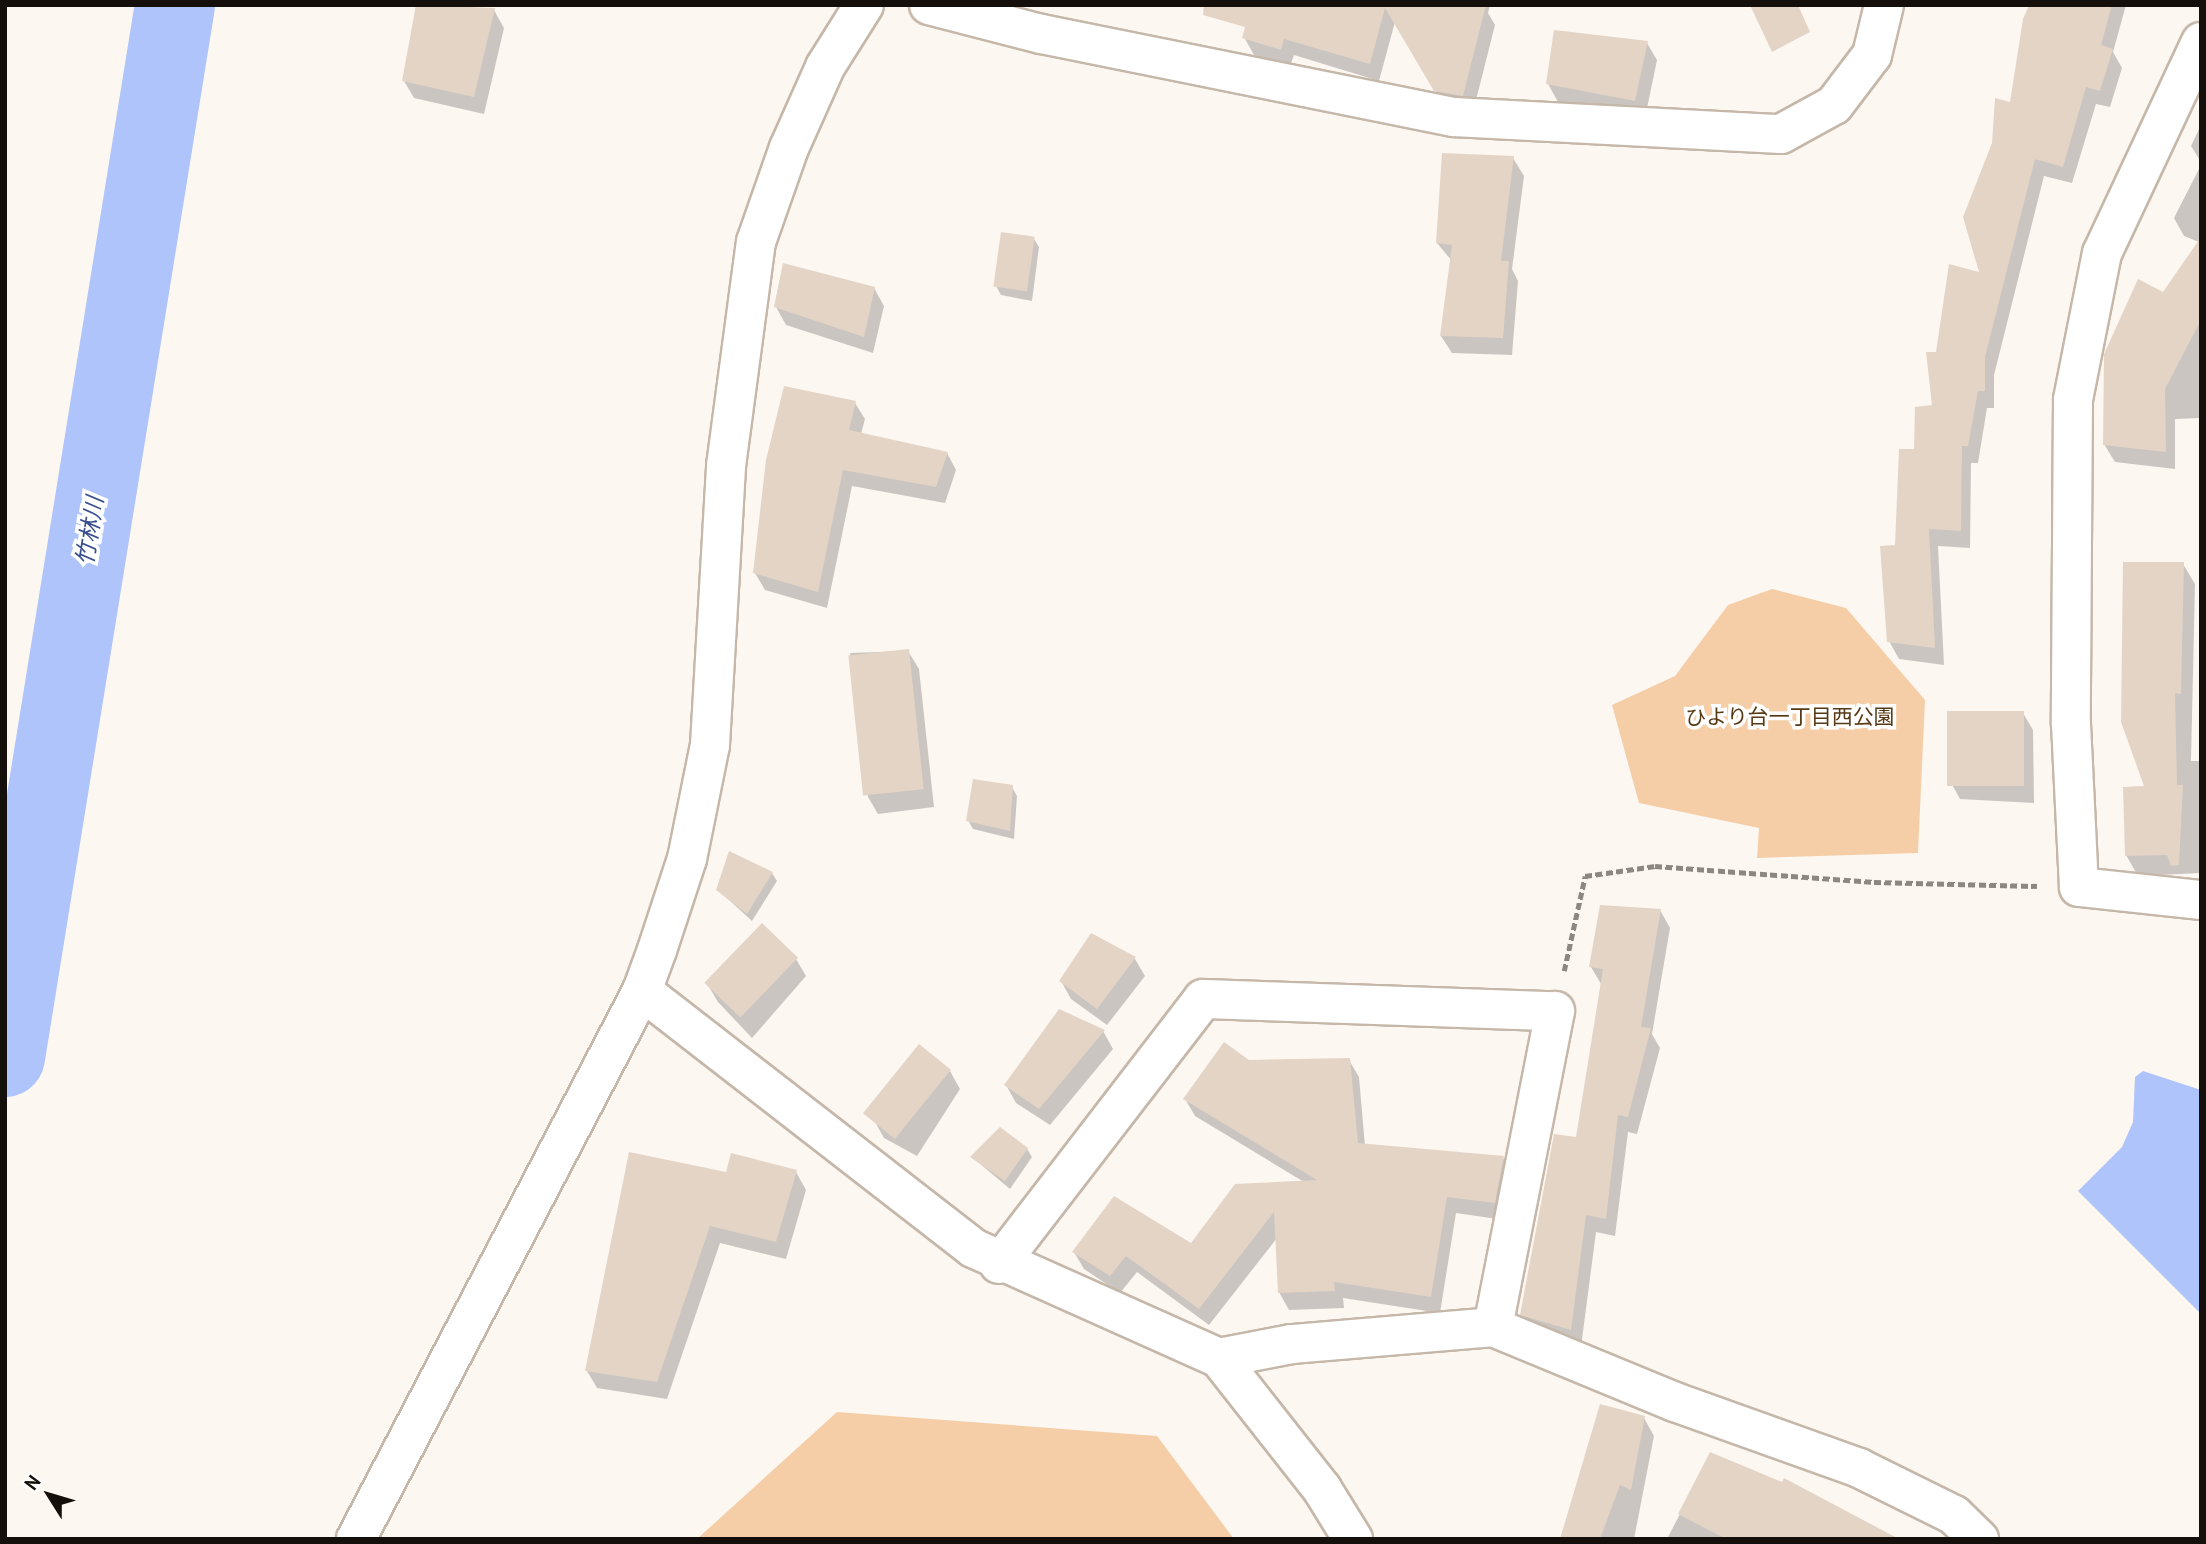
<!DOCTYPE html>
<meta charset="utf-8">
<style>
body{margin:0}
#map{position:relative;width:2206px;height:1544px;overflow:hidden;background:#fdf7f1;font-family:"PT Sans","Noto Sans JP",sans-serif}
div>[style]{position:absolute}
.green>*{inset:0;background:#f5cea8}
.water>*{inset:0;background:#aec4fb}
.shadow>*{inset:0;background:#0003}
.river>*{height:80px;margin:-40px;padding:0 40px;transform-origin:40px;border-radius:40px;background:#aec4fb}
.building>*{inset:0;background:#e3d4c6;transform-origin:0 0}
.path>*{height:4.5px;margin-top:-2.25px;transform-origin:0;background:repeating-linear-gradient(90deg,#8c8781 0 7px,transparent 0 10.5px)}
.roads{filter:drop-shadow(2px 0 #c5b7a9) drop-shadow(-2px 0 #c5b7a9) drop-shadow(0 2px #c5b7a9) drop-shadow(0 -2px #c5b7a9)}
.minor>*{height:38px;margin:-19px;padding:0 19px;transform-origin:19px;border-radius:19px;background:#fff}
span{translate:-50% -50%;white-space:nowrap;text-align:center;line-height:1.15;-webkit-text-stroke:7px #fff;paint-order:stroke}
.park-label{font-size:21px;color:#583915}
.water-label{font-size:23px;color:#374e8f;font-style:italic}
.frame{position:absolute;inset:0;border:7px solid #140f0a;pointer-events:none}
.north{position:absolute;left:14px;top:1460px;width:70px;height:70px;-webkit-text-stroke:5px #fff;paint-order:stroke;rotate:307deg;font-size:19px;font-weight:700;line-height:28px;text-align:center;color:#140f0a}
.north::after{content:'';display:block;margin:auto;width:24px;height:32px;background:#140f0a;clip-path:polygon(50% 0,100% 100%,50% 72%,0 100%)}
</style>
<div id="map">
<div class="green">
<div style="clip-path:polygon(1772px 589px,1846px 608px,1925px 700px,1918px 853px,1757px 858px,1759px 828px,1639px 803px,1612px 705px,1675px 676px,1728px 605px)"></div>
<div style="clip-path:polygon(837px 1412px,1157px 1436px,1234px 1539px,697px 1539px)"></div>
</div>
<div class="water">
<div style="clip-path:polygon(2143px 1071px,2201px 1090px,2201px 1314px,2078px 1191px,2122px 1147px,2133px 1122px,2135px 1077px)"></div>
</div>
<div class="shadow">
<div style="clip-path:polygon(418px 5px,494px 10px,504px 28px,484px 114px,414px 98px,404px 81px)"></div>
<div style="clip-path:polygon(1251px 5px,1490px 5px,1488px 13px,1495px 25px,1473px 112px,1446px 108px,1395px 22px,1379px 81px,1294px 55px,1290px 66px,1254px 55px,1244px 37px)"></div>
<div style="clip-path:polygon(2029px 5px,2126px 5px,2113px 52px,2122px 68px,2110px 107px,2096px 104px,2072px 183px,2044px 176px,1994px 375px,1994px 408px,1987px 408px,1978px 463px,1971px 463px,1970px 548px,1938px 546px,1944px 665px,1899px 659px,1889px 641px,1896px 547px,1915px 451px,1934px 407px,1937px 354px,1981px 275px)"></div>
<div style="clip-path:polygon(1647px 43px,1657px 60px,1645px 118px,1558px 102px,1548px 84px)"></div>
<div style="clip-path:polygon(2201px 125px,2201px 162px,2191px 146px)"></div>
<div style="clip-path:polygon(1513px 158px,1524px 176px,1512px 269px,1518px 281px,1512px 355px,1452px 353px,1441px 336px,1452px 261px,1437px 243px)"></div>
<div style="clip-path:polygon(2201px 165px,2201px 418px,2175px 419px,2175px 469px,2115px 462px,2104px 444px,2164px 295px,2199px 242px,2184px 236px,2174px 218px)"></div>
<div style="clip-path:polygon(1034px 239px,1039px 247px,1032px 301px,1001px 295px,996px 286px)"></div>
<div style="clip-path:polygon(874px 288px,884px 306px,873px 353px,786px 325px,776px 307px)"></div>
<div style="clip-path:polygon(855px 403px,865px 419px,861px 434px,947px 453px,956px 470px,945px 503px,852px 486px,827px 608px,765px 590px,755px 573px)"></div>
<div style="clip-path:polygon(2183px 564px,2195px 584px,2191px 761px,2201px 761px,2201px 873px,2138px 876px,2126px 855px,2146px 788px)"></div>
<div style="clip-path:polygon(908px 651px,919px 669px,934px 807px,878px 814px,868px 797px,850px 653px)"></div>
<div style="clip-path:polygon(2023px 713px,2033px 730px,2034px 803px,1960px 799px,1950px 781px)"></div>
<div style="clip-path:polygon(1012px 787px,1017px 796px,1014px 839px,973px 829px,968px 820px)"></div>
<div style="clip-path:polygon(772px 873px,777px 881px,752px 921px,718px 890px)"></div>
<div style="clip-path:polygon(1660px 910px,1670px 928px,1652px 1034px,1660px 1048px,1637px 1134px,1628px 1132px,1615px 1236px,1596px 1232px,1581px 1347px,1532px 1332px,1522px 1314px,1577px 1139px,1601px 984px,1591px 967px)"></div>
<div style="clip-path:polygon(1092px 935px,1135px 959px,1145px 976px,1107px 1025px,1071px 999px,1061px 981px)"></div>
<div style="clip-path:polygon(796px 959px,806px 976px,752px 1038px,718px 1002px,708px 985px)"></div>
<div style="clip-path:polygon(1103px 1031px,1113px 1049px,1050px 1125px,1016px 1103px,1006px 1085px)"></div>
<div style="clip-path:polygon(1349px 1060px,1359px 1077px,1365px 1146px,1503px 1158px,1513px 1175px,1504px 1220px,1456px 1213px,1440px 1313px,1343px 1298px,1344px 1308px,1289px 1310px,1279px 1292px,1277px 1238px,1209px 1325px,1137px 1272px,1120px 1293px,1084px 1269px,1074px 1252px,1192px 1245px,1304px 1182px,1195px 1116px,1185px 1099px,1249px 1062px)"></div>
<div style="clip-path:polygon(950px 1071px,960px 1089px,917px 1156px,884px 1138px,874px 1120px)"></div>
<div style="clip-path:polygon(1027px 1149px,1032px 1157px,1010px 1189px,972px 1157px)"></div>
<div style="clip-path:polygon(796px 1172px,806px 1190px,786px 1259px,720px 1243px,667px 1399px,597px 1388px,587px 1371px,727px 1174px)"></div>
<div style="clip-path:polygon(1644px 1418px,1654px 1436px,1634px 1539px,1560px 1539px,1568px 1517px)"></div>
<div style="clip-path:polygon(1711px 1454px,1874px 1539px,1667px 1539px)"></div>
</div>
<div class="river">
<div style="left:5px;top:1057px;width:1066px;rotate:-80.82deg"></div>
</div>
<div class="building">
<div style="clip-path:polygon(416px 5px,495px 8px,474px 97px,402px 81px)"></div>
<div style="clip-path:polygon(1204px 5px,1486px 5px,1463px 96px,1434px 91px,1385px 8px,1370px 64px,1284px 39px,1281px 50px,1242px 38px,1245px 27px,1203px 15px)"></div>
<div style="clip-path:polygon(1750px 5px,1798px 5px,1810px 32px,1772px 52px)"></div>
<div style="clip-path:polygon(2029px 5px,2112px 5px,2101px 45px,2113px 49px,2100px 91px,2086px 87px,2063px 167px,2035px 159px,1985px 357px,1985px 391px,1978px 391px,1968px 446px,1962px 446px,1961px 531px,1929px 529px,1935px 648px,1887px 642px,1880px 546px,1895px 545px,1899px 449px,1914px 449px,1915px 407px,1932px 405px,1926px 352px,1936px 352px,1949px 264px,1979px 272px,1963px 217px,1992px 143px,1995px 98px,2010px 102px,2023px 19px)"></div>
<div style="clip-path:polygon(1554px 30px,1648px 41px,1635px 101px,1546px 84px)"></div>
<div style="clip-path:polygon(1442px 153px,1514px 156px,1501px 261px,1509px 261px,1503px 338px,1440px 336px,1452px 245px,1436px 243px)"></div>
<div style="left:1001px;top:232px;width:34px;height:55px;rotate:8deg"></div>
<div style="clip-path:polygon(2201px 237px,2201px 320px,2165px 389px,2166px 452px,2103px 445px,2104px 354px,2138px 279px,2163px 292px)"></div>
<div style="clip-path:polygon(783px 263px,875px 287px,864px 337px,774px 307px)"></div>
<div style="clip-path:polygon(784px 386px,856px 401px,849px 430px,948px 452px,936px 487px,843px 470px,818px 592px,753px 573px,766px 460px)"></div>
<div style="clip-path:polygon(2123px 562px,2184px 562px,2181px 694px,2175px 693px,2177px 785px,2183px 785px,2179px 865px,2171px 866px,2167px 855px,2125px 856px,2123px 787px,2144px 786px,2121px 722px)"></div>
<div style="left:909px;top:649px;width:141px;height:61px;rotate:84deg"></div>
<div style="left:2024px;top:711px;width:75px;height:77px;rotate:90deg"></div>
<div style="clip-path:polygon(973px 779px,1013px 785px,1010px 831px,966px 821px)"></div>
<div style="clip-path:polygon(729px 851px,773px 872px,747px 914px,716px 890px)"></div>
<div style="clip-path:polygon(1600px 905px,1661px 909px,1641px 1027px,1651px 1028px,1628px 1117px,1618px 1115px,1606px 1219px,1586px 1215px,1571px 1330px,1520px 1315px,1554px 1134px,1576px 1137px,1603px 969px,1589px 967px)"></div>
<div style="left:762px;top:923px;width:50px;height:83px;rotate:44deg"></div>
<div style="clip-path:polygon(1091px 933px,1136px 957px,1097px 1009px,1059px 981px)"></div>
<div style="clip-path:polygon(1059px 1009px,1105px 1030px,1039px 1109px,1004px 1085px)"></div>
<div style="clip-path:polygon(1224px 1042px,1249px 1060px,1350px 1058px,1358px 1143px,1504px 1156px,1495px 1203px,1447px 1197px,1431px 1297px,1334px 1282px,1335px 1291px,1278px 1293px,1274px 1212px,1199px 1309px,1126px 1256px,1110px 1276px,1072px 1252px,1114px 1196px,1191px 1243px,1235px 1184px,1317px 1180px,1183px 1099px)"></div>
<div style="left:919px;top:1044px;width:41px;height:89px;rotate:39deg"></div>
<div style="clip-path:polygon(1000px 1127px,1028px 1148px,1005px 1181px,970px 1157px)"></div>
<div style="clip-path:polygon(629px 1152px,726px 1172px,731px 1153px,797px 1170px,776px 1242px,710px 1226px,657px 1382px,585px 1371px)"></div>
<div style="clip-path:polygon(1600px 1404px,1645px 1416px,1631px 1490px,1620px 1485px,1600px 1539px,1560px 1539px)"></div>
<div style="clip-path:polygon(1710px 1452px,1782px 1482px,1784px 1478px,1899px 1539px,1726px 1539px,1678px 1514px)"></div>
</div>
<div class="path">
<div style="left:1564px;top:971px;width:97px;rotate:-77.5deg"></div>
<div style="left:1585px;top:876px;width:71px;rotate:-8.1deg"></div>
<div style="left:1655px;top:866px;width:220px;rotate:4.2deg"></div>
<div style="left:1874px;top:882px;width:163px;rotate:1.4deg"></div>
</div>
<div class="roads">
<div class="minor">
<div style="left:929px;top:5px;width:116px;rotate:14.5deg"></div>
<div style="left:1041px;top:34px;width:421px;rotate:11.4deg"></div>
<div style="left:1454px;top:117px;width:327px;rotate:3deg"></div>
<div style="left:1781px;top:134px;width:60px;rotate:-28.7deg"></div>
<div style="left:1834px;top:105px;width:63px;rotate:-52.8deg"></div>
<div style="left:1872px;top:55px;width:51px;rotate:-76.5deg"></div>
<div style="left:2201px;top:42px;width:233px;rotate:115.1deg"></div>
<div style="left:2102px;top:253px;width:150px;rotate:101.2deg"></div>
<div style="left:2073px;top:400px;width:324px;rotate:90.4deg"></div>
<div style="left:2071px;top:724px;width:163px;rotate:87.2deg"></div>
<div style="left:2079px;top:887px;width:123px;rotate:6.1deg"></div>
<div style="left:642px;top:991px;width:419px;rotate:37.8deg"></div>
<div style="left:973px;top:1248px;width:269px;rotate:24.1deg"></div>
<div style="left:1219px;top:1358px;width:167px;rotate:51.8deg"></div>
<div style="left:1322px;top:1489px;width:59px;rotate:58.2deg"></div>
<div style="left:999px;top:1264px;width:334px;rotate:-52.4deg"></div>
<div style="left:1203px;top:999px;width:352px;rotate:2deg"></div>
<div style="left:1555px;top:1011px;width:322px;rotate:101.1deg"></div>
<div style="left:1219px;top:1358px;width:74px;rotate:-10.9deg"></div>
<div style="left:1292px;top:1344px;width:202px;rotate:-4.8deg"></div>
<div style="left:1493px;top:1327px;width:197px;rotate:22.4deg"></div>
<div style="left:1675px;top:1402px;width:195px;rotate:19.7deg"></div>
<div style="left:1859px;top:1468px;width:106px;rotate:26.3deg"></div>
<div style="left:1954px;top:1515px;width:35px;rotate:44deg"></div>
<div style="left:356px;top:1539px;width:618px;rotate:-62.44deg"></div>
<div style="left:642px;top:991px;width:44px;rotate:-69.9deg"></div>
<div style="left:657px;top:950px;width:96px;rotate:-71.8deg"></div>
<div style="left:687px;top:859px;width:116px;rotate:-78.6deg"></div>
<div style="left:710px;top:745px;width:279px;rotate:-86.7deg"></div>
<div style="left:726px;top:466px;width:226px;rotate:-82.4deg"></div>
<div style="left:756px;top:242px;width:100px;rotate:-70.7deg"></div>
<div style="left:789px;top:148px;width:89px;rotate:-66deg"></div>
<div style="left:825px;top:67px;width:73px;rotate:-57.8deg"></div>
</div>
</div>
<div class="park-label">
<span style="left:1790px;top:717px">ひより台一丁目西公園</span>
</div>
<div class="water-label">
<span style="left:90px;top:531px;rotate:-81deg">竹林川</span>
</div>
<div class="frame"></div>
<div class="north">N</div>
</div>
